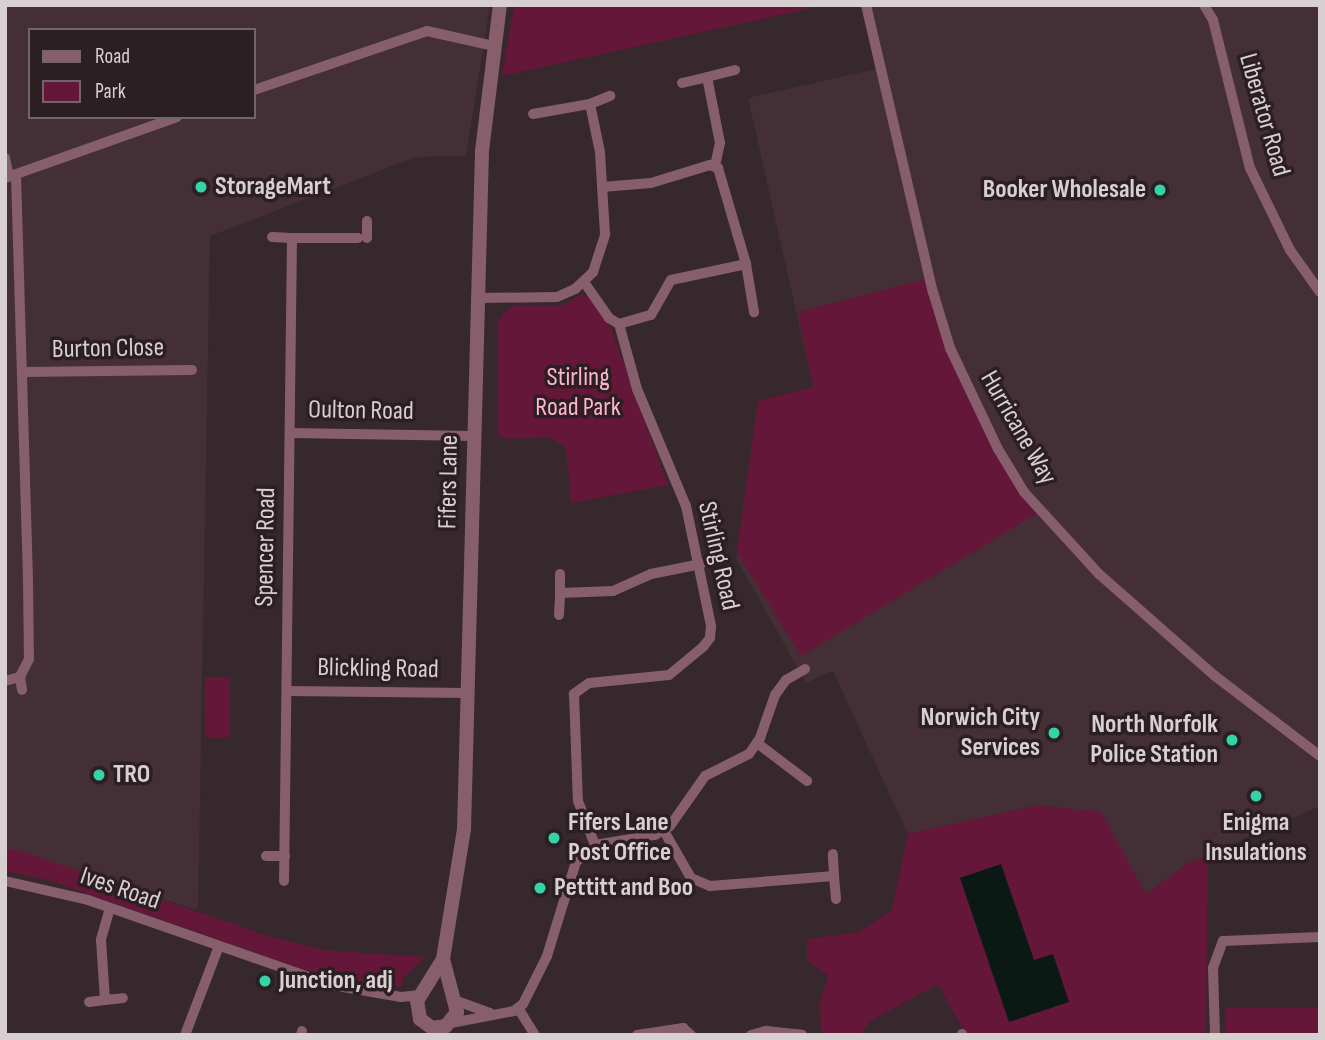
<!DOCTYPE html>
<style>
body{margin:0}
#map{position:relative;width:1325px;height:1040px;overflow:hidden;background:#36282c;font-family:"Sofia Sans Condensed",sans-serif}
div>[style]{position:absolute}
.built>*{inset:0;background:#442f36}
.green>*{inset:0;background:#651739;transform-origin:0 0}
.water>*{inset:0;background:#0a1914}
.minor>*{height:10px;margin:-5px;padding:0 5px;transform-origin:5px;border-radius:5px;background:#875f6c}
.tertiary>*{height:14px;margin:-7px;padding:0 7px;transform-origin:7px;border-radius:7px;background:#875f6c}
.dots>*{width:19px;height:19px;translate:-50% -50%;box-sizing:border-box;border:4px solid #2c1f23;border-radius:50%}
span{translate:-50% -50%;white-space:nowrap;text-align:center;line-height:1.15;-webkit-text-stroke:7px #2c1f23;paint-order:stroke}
.street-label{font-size:26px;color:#d8cfd1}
.poi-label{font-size:26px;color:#d8cfd1;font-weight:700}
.left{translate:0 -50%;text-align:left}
.right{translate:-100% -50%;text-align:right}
.park-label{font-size:26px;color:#feb4cb}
.frame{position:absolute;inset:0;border:7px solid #d8cfd1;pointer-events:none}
.legend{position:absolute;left:28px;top:28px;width:228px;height:91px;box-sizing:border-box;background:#2c1f23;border:2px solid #716569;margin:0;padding:9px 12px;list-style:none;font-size:21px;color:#d8cfd1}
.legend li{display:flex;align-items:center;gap:14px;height:35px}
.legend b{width:35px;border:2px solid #716569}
</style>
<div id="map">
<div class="built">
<div style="clip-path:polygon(evenodd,5px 5px,490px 5px,466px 156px,416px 157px,210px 236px,198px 910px,5px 850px,5px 5px,30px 30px,254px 30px,254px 117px,30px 117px,30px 30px)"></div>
<div style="clip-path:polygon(868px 5px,1320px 5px,1320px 806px,1187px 864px,1121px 913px,922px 865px,833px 671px,806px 683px,736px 558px,758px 401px,813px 387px,748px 98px,875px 69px)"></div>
</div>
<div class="green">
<div style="clip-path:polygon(514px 5px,826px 5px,502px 76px)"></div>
<div style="clip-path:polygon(930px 278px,972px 400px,1041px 511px,801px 656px,737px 552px,758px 401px,813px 387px,798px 312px)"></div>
<div style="clip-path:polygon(582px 294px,590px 298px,611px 328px,668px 485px,571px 503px,566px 447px,549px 437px,508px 439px,498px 435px,497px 325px,503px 313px,514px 306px,563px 305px)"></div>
<div style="left:205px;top:677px;width:25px;height:60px"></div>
<div style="clip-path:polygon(evenodd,1037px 805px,1101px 812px,1146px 894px,1187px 864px,1208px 855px,1206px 1035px,966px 1035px,938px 984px,869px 1022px,861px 1035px,821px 1035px,820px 1001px,828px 976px,807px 960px,807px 939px,859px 932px,892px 910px,908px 834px,1037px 805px,1001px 865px,1034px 960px,961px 878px,1001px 865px)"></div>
<div style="clip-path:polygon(5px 850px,18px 850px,271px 937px,322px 950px,425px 957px,403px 978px,401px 987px,317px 974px,48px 880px,5px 871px)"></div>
<div style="left:1320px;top:1008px;width:27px;height:94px;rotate:90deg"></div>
</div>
<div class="water">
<div style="clip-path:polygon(1001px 864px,1034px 960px,1053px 954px,1069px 1002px,1009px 1022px,960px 878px)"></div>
</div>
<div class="minor">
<div style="left:866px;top:5px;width:295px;rotate:76.9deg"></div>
<div style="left:933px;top:292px;width:59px;rotate:73.1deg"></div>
<div style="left:950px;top:348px;width:112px;rotate:64.6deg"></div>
<div style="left:998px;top:449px;width:50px;rotate:58.8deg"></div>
<div style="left:1024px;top:492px;width:111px;rotate:47.6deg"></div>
<div style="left:1099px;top:574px;width:154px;rotate:41.3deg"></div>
<div style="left:1215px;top:676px;width:132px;rotate:37.3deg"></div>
<div style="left:1204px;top:5px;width:17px;rotate:59deg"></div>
<div style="left:1213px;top:20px;width:153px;rotate:76deg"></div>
<div style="left:1250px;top:168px;width:91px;rotate:64deg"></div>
<div style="left:1290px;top:250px;width:52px;rotate:54.5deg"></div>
<div style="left:682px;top:83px;width:26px;rotate:-13deg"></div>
<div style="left:254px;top:90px;width:183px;rotate:-18.8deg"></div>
<div style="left:427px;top:31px;width:69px;rotate:12.6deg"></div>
<div style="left:533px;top:114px;width:58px;rotate:-10deg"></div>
<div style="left:5px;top:158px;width:19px;rotate:78deg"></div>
<div style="left:715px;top:166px;width:24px;rotate:-78deg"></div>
<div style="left:720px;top:143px;width:67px;rotate:-101.1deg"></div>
<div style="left:707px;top:77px;width:29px;rotate:-14deg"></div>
<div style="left:16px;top:175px;width:405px;rotate:88.3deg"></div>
<div style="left:28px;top:580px;width:79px;rotate:89.3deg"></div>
<div style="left:29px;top:659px;width:20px;rotate:117deg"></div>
<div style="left:20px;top:677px;width:13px;rotate:81deg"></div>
<div style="left:5px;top:178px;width:182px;rotate:-19.5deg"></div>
<div style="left:602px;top:187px;width:49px;rotate:-4.7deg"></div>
<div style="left:651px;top:183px;width:62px;rotate:-17deg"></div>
<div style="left:710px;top:165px;width:9px;rotate:21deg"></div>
<div style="left:718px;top:168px;width:100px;rotate:73.7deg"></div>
<div style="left:746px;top:264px;width:49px;rotate:80.5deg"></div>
<div style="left:272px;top:237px;width:20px;rotate:3deg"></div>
<div style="left:292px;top:238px;width:643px;rotate:90.71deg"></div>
<div style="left:292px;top:238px;width:66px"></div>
<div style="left:367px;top:238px;width:17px;rotate:-90deg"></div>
<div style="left:584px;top:282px;width:44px;rotate:55.2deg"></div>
<div style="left:609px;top:318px;width:12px;rotate:31deg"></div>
<div style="left:619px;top:324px;width:67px;rotate:74.5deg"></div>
<div style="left:637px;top:389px;width:127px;rotate:67.3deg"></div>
<div style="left:686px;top:506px;width:123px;rotate:78.2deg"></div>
<div style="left:711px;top:626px;width:12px;rotate:95deg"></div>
<div style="left:710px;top:638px;width:11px;rotate:128deg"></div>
<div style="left:703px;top:647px;width:44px;rotate:140.5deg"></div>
<div style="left:669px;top:675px;width:80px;rotate:174.3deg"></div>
<div style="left:589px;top:683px;width:19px;rotate:144deg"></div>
<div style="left:574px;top:694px;width:107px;rotate:87.9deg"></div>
<div style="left:578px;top:801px;width:47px;rotate:68.9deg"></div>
<div style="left:478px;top:298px;width:79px;rotate:-0.7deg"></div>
<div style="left:557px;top:297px;width:20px;rotate:-24deg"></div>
<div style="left:575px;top:289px;width:25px;rotate:-43deg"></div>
<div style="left:593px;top:272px;width:40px;rotate:-72deg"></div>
<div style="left:605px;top:234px;width:82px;rotate:-93.5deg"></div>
<div style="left:600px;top:152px;width:49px;rotate:-101.8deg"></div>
<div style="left:590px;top:104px;width:22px;rotate:-22deg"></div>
<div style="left:619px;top:324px;width:33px;rotate:-16deg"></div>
<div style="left:651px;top:315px;width:40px;rotate:-60.3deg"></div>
<div style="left:671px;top:280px;width:77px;rotate:-12deg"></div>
<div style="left:23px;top:372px;width:169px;rotate:-0.7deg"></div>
<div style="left:290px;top:433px;width:184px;rotate:0.9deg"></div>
<div style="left:560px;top:593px;width:19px;rotate:-90deg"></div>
<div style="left:559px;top:615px;width:22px;rotate:-87deg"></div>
<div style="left:560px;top:593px;width:53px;rotate:-2.2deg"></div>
<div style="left:613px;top:591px;width:42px;rotate:-24.1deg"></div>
<div style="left:651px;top:574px;width:51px;rotate:-11.3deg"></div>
<div style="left:5px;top:681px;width:16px;rotate:-15deg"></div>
<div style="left:287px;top:691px;width:181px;rotate:0.6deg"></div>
<div style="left:757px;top:743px;width:63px;rotate:37.2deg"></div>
<div style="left:664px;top:831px;width:54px;rotate:60.1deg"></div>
<div style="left:691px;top:878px;width:21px;rotate:23deg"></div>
<div style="left:710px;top:886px;width:124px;rotate:-4.6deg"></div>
<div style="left:834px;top:876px;width:22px;rotate:-93deg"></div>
<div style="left:266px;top:856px;width:19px"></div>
<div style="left:834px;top:876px;width:23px;rotate:85deg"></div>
<div style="left:5px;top:881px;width:85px;rotate:12.9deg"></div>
<div style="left:88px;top:900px;width:258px;rotate:19.2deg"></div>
<div style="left:332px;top:985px;width:70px;rotate:9.9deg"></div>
<div style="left:401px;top:997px;width:19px;rotate:-6deg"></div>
<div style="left:110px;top:908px;width:33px;rotate:106deg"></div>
<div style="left:101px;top:940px;width:60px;rotate:86.2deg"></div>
<div style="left:105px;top:1000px;width:18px;rotate:-6deg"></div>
<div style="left:457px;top:1001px;width:35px;rotate:20deg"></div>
<div style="left:89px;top:1002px;width:16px;rotate:-7deg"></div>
<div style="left:518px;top:1008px;width:32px;rotate:58deg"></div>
<div style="left:451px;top:1023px;width:64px;rotate:-10.8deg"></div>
<div style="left:514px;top:1011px;width:11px;rotate:-38deg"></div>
<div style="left:523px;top:1004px;width:54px;rotate:-63.4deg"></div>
<div style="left:547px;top:956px;width:98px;rotate:-72.9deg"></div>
<div style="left:576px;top:862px;width:25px;rotate:-42deg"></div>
<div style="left:595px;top:845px;width:61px;rotate:-9.5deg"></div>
<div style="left:655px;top:835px;width:17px;rotate:-31deg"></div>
<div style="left:670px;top:826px;width:61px;rotate:-55deg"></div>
<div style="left:705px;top:776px;width:49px;rotate:-26.6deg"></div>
<div style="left:749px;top:754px;width:19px;rotate:-55deg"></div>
<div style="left:760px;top:738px;width:46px;rotate:-70.8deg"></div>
<div style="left:775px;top:695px;width:19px;rotate:-54deg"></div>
<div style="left:786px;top:680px;width:22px;rotate:-30deg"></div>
<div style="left:962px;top:1034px;width:1px;rotate:90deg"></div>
<div style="left:185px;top:1035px;width:95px;rotate:-69.1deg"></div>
<div style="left:301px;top:1035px;width:4px;rotate:-76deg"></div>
<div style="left:637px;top:1035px;width:47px;rotate:-8.7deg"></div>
<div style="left:683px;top:1028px;width:11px;rotate:41deg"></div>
<div style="left:751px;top:1035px;width:16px;rotate:-15deg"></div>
<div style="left:766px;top:1031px;width:36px;rotate:6deg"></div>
<div style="left:1215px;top:1035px;width:67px;rotate:-91.7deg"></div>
<div style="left:1213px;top:968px;width:29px;rotate:-70deg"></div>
<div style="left:1223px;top:941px;width:97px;rotate:-2.4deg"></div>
</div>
<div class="tertiary">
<div style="left:443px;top:959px;width:55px;rotate:75.2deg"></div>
<div style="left:457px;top:1012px;width:18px;rotate:128deg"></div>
<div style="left:446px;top:1026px;width:14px;rotate:172deg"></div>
<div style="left:432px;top:1028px;width:15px;rotate:-143deg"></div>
<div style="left:420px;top:1019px;width:18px;rotate:-99deg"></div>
<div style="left:417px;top:1001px;width:49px;rotate:-58.2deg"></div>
<div style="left:443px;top:959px;width:131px;rotate:-80.8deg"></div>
<div style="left:464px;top:830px;width:679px;rotate:-88.48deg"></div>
<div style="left:482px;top:151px;width:147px;rotate:-83deg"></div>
</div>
<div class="dots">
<div style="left:201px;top:187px;background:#33d4a8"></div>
<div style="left:1160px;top:190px;background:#33d4a8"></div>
<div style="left:1054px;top:733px;background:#33d4a8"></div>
<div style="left:1232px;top:740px;background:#33d4a8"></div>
<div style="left:99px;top:775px;background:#33d4a8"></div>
<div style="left:1256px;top:796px;background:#33d4a8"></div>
<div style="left:554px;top:838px;background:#33d4a8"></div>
<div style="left:540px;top:888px;background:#33d4a8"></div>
<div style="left:265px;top:981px;background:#33d4a8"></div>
</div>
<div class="street-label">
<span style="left:1264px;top:115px;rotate:74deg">Liberator Road</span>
<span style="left:108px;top:349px;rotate:-1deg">Burton Close</span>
<span style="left:361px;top:411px;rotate:1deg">Oulton Road</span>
<span style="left:1018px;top:428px;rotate:60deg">Hurricane Way</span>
<span style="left:449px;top:482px;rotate:-89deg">Fifers Lane</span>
<span style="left:266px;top:547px;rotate:-89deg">Spencer Road</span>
<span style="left:718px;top:556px;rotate:77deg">Stirling Road</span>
<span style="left:378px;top:669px;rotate:1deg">Blickling Road</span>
<span style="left:120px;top:889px;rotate:19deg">Ives Road</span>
</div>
<div class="poi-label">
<span class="left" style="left:215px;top:187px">StorageMart</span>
<span class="right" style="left:1146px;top:190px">Booker Wholesale</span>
<span class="right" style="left:1040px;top:733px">Norwich City<br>Services</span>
<span class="right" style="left:1218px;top:740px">North Norfolk<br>Police Station</span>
<span class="left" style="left:113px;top:775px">TRO</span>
<span class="left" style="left:568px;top:838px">Fifers Lane<br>Post Office</span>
<span style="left:1256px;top:838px">Enigma<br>Insulations</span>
<span class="left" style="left:554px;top:888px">Pettitt and Boo</span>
<span class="left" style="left:279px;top:981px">Junction, adj</span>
</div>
<div class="park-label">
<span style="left:578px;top:393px">Stirling<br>Road Park</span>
</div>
<div class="frame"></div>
<ul class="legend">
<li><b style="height:9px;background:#875f6c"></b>Road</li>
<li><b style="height:19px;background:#651739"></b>Park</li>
</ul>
</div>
